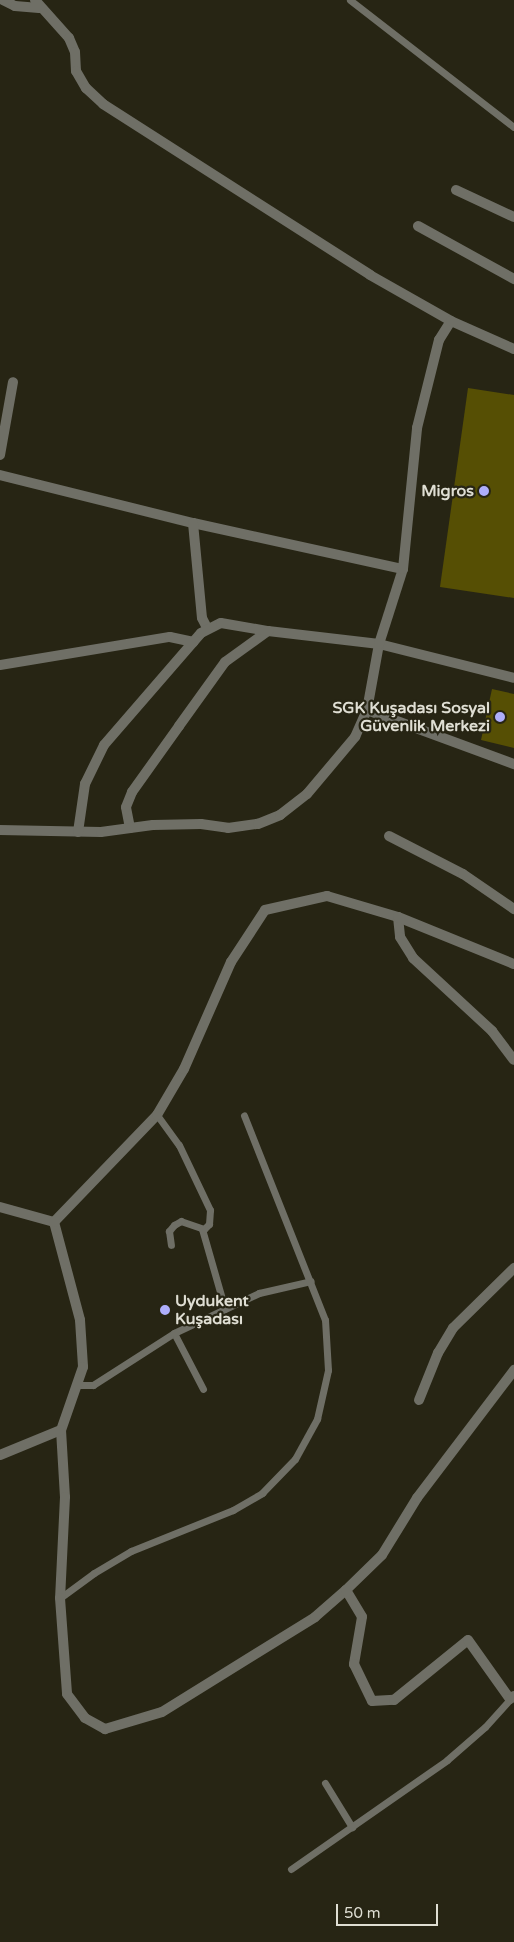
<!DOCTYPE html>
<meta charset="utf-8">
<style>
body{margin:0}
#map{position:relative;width:514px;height:1942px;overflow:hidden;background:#272514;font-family:"Varela Round",sans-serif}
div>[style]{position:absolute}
.building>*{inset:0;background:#564f04}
.service>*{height:7px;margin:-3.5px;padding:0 3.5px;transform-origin:3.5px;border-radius:3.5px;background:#6f6f66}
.minor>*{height:10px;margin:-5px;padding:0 5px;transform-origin:5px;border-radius:5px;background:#6f6f66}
.dots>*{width:14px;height:14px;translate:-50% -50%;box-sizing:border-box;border:2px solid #272514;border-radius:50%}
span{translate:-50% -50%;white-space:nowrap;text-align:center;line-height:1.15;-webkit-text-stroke:4.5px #272514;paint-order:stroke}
.poi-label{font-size:16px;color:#dfded3;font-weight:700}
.right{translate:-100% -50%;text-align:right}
.left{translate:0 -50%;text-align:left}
.scale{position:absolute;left:336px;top:1904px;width:102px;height:22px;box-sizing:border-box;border:2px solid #dfded3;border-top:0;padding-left:6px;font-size:15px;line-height:18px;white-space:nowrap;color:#dfded3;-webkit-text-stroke:4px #272514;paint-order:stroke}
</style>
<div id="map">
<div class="building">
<div style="clip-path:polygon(468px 388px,514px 395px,514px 598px,440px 587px)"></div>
<div style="clip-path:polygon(492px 689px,514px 694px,514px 748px,481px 740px)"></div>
</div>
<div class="service">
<div style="left:350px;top:0;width:207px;rotate:37.8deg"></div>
<div style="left:157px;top:1115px;width:37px;rotate:54deg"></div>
<div style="left:179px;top:1145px;width:72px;rotate:64.5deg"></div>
<div style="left:210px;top:1210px;width:14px;rotate:94deg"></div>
<div style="left:209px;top:1224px;width:7px;rotate:135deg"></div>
<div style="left:204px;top:1229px;width:24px;rotate:-161deg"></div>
<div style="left:181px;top:1221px;width:8px;rotate:150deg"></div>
<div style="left:174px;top:1225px;width:8px;rotate:130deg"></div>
<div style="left:169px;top:1231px;width:14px;rotate:82deg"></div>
<div style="left:202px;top:1229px;width:83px;rotate:74deg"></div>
<div style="left:174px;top:1333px;width:63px;rotate:62.6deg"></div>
<div style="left:79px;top:1385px;width:14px"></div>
<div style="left:93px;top:1385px;width:96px;rotate:-32.7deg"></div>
<div style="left:174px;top:1333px;width:94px;rotate:-25.2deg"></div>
<div style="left:259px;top:1293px;width:53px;rotate:-13deg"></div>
<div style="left:60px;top:1598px;width:42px;rotate:-36.3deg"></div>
<div style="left:94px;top:1573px;width:43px;rotate:-30.7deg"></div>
<div style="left:131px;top:1551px;width:110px;rotate:-21.9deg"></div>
<div style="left:233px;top:1510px;width:34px;rotate:-30deg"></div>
<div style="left:262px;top:1493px;width:47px;rotate:-45.9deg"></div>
<div style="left:295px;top:1459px;width:46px;rotate:-61.2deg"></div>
<div style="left:317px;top:1419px;width:50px;rotate:-77.3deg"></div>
<div style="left:328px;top:1370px;width:50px;rotate:-93.4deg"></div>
<div style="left:325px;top:1320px;width:220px;rotate:-111.6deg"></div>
<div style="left:325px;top:1783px;width:52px;rotate:58.5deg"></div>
<div style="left:291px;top:1869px;width:190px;rotate:-34.9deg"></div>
<div style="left:447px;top:1760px;width:50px;rotate:-41deg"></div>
<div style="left:485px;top:1727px;width:38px;rotate:-48deg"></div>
</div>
<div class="minor">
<div style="left:3px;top:0;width:13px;rotate:27deg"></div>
<div style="left:15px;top:6px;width:24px;rotate:5deg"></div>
<div style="left:35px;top:0;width:51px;rotate:48.2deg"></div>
<div style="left:69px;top:38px;width:15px;rotate:67deg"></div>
<div style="left:75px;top:52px;width:19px;rotate:87deg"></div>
<div style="left:76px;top:71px;width:20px;rotate:60deg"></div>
<div style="left:86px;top:88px;width:23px;rotate:43deg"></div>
<div style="left:103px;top:104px;width:317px;rotate:32.6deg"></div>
<div style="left:370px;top:275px;width:93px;rotate:29.6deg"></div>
<div style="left:456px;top:190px;width:64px;rotate:25deg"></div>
<div style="left:418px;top:226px;width:110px;rotate:28.9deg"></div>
<div style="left:0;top:455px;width:74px;rotate:-79.9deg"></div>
<div style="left:0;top:475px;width:199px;rotate:14deg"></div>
<div style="left:193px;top:523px;width:215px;rotate:12.4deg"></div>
<div style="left:193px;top:523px;width:95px;rotate:84.6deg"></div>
<div style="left:202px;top:618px;width:11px;rotate:63deg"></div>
<div style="left:0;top:665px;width:172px;rotate:-9.4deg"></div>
<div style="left:170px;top:637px;width:24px;rotate:12deg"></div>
<div style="left:367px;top:710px;width:157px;rotate:20.2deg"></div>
<div style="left:130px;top:828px;width:21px;rotate:-101deg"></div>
<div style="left:126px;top:807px;width:16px;rotate:-68deg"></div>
<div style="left:132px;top:792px;width:81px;rotate:-54.5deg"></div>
<div style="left:179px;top:726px;width:79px;rotate:-54.3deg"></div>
<div style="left:225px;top:662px;width:53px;rotate:-35.8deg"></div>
<div style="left:268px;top:631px;width:112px;rotate:6.7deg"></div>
<div style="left:379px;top:644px;width:139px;rotate:14.1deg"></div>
<div style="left:0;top:830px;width:101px;rotate:1.1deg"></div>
<div style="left:101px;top:832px;width:52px;rotate:-7.7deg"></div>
<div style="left:153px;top:825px;width:48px;rotate:-1.2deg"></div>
<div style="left:201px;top:824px;width:27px;rotate:8deg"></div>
<div style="left:228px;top:828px;width:30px;rotate:-8deg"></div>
<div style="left:258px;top:824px;width:24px;rotate:-22deg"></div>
<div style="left:280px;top:815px;width:34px;rotate:-38deg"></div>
<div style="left:307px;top:794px;width:75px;rotate:-49.9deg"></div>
<div style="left:355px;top:737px;width:30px;rotate:-66deg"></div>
<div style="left:367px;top:710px;width:67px;rotate:-79.7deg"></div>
<div style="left:379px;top:644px;width:79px;rotate:-72.3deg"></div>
<div style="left:403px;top:569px;width:142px;rotate:-84.3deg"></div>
<div style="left:417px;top:428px;width:91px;rotate:-76deg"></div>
<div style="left:439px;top:340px;width:22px;rotate:-58deg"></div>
<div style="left:451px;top:321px;width:69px;rotate:24deg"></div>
<div style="left:78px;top:832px;width:49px;rotate:-81.7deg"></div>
<div style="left:85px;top:784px;width:43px;rotate:-64deg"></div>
<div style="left:104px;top:745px;width:148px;rotate:-49.1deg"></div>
<div style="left:201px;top:633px;width:22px;rotate:-27deg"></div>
<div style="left:221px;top:623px;width:48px;rotate:9.7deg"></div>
<div style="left:389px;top:836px;width:83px;rotate:27.2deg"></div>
<div style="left:463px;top:874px;width:62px;rotate:34.5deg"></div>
<div style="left:398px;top:917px;width:20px;rotate:84deg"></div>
<div style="left:400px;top:937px;width:25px;rotate:58deg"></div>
<div style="left:413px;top:958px;width:108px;rotate:42.7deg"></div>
<div style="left:492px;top:1031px;width:36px;rotate:53deg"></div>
<div style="left:0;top:1207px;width:56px;rotate:15.5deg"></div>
<div style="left:54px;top:1222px;width:101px;rotate:75.1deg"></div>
<div style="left:80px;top:1320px;width:47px;rotate:86.3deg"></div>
<div style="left:83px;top:1367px;width:67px;rotate:109.2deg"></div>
<div style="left:61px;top:1430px;width:67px;rotate:86.6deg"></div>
<div style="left:65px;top:1497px;width:101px;rotate:92.8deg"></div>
<div style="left:60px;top:1598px;width:96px;rotate:85.8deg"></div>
<div style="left:67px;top:1694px;width:30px;rotate:53deg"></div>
<div style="left:85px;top:1718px;width:23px;rotate:29deg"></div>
<div style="left:105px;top:1729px;width:59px;rotate:-16.6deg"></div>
<div style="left:162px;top:1712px;width:180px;rotate:-31.8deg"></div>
<div style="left:315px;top:1617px;width:41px;rotate:-41.1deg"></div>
<div style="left:346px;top:1590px;width:50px;rotate:-44.2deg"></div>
<div style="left:382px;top:1555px;width:67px;rotate:-58.4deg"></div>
<div style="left:417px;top:1498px;width:161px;rotate:-52.8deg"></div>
<div style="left:54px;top:1222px;width:149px;rotate:-46.1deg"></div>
<div style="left:157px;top:1115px;width:53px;rotate:-59.6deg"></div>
<div style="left:184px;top:1069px;width:117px;rotate:-66.3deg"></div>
<div style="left:231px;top:962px;width:62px;rotate:-56.8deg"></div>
<div style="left:265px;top:910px;width:64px;rotate:-12.7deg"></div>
<div style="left:327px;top:896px;width:74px;rotate:16.5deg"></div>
<div style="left:398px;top:917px;width:125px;rotate:22.1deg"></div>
<div style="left:419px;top:1400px;width:51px;rotate:-68deg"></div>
<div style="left:438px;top:1353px;width:29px;rotate:-59deg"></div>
<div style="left:453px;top:1328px;width:86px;rotate:-44.5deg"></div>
<div style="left:0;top:1455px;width:66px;rotate:-22.3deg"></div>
<div style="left:346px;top:1590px;width:31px;rotate:59deg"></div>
<div style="left:362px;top:1617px;width:48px;rotate:99.7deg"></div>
<div style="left:354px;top:1664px;width:41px;rotate:64.1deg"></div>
<div style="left:372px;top:1701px;width:22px;rotate:-3deg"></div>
<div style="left:394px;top:1700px;width:95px;rotate:-39deg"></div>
<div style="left:468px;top:1640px;width:72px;rotate:54.6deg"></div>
<div style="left:510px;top:1699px;width:5px;rotate:-37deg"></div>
</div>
<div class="dots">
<div style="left:484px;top:491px;background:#aeaefb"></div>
<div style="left:500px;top:717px;background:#aeaefb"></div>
<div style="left:165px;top:1310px;background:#aeaefb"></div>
</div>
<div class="poi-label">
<span class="right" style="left:474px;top:491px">Migros</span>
<span class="right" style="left:490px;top:717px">SGK Kuşadası Sosyal<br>Güvenlik Merkezi</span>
<span class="left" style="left:175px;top:1310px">Uydukent<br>Kuşadası</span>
</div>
<div class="scale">50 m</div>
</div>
